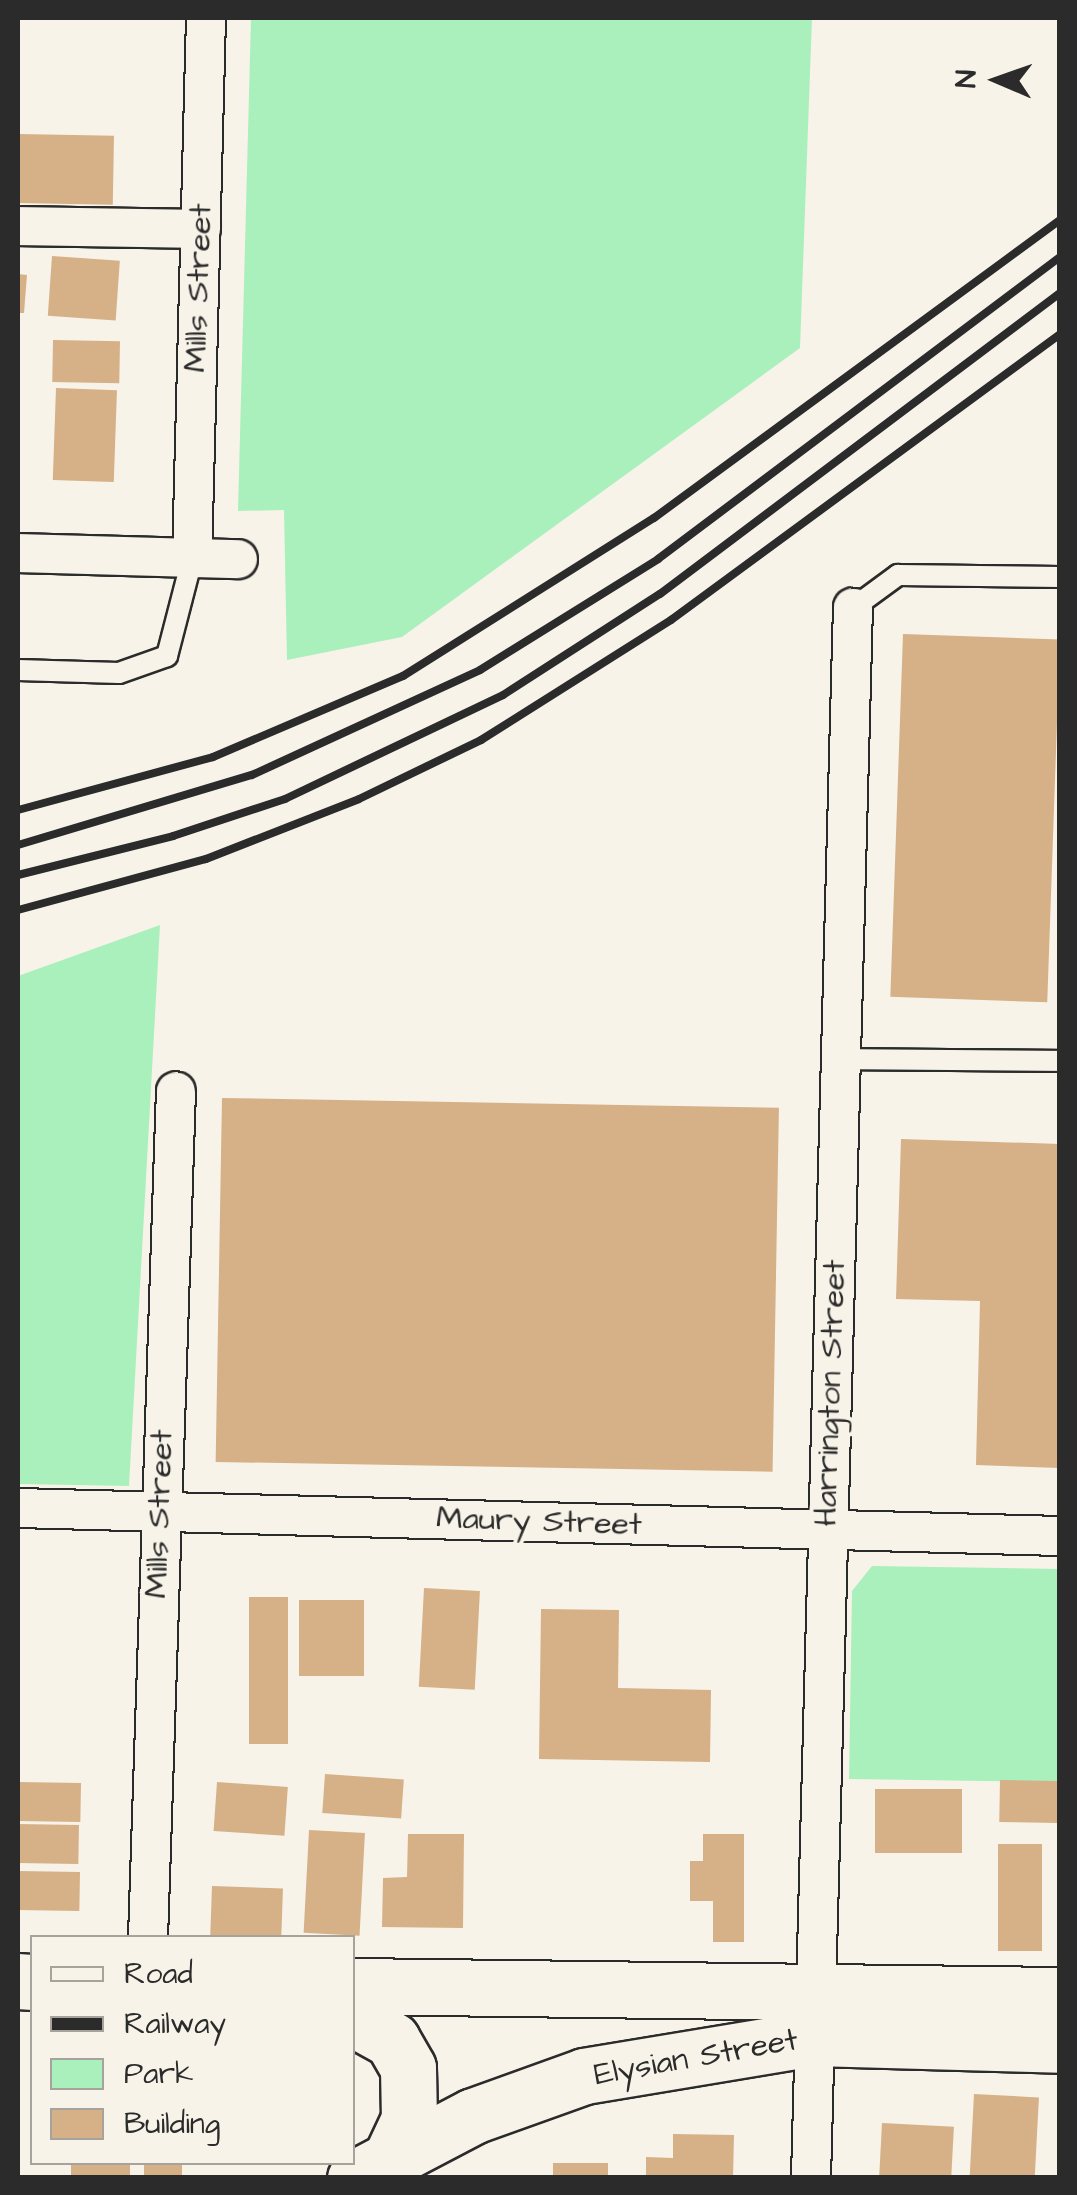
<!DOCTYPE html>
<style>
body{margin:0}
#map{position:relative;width:1077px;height:2195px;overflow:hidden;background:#f7f3e8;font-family:"Architects Daughter",sans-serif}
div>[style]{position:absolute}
.green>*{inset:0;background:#aaf0bc}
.building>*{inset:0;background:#d6b087;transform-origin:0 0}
.roads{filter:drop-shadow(2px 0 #2b2b2b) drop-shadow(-2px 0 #2b2b2b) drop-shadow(0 2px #2b2b2b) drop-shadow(0 -2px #2b2b2b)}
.lane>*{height:20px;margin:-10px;padding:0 10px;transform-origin:10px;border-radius:10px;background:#f7f3e8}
.street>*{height:38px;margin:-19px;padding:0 19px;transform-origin:19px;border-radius:19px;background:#f7f3e8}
.secondary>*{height:55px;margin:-27.5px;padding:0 27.5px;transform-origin:27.5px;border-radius:27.5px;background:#f7f3e8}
.rail>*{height:8px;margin:-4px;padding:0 4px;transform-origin:4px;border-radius:4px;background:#2b2b2b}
span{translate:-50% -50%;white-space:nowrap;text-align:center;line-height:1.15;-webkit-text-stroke:8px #f7f3e8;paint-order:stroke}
.street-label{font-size:32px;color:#2b2b2b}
.frame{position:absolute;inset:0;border:20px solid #2b2b2b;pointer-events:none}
.legend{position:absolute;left:30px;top:1935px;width:325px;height:230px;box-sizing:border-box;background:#f7f3e8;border:2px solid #a5a39c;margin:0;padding:12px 18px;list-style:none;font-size:30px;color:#2b2b2b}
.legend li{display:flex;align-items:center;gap:20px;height:50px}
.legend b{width:50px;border:2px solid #a5a39c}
.north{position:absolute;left:947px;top:30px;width:100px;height:100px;-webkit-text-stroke:8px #f7f3e8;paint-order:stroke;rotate:272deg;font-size:28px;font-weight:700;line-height:40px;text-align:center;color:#2b2b2b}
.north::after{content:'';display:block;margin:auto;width:35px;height:45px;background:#2b2b2b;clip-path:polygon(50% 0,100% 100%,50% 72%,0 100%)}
</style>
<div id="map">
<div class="green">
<div style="clip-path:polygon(251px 18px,812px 18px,800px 348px,402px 637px,287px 660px,284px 510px,238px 511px)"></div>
<div style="clip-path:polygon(160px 925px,129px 1486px,18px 1484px,18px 976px)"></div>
<div style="clip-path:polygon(872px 1566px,1059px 1569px,1059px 1970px,1057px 1782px,849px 1779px,852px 1591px)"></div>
</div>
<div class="building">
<div style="left:18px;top:134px;width:96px;height:69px;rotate:1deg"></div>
<div style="left:52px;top:256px;width:68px;height:60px;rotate:4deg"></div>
<div style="clip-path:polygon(18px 274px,27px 275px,24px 313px,18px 313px)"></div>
<div style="left:53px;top:340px;width:67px;height:42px;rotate:1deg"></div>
<div style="left:56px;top:388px;width:61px;height:92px;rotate:2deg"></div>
<div style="left:903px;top:634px;width:157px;height:363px;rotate:2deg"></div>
<div style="left:222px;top:1098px;width:557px;height:364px;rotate:1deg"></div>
<div style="clip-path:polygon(901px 1139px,1060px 1144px,1060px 1468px,976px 1465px,980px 1301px,896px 1299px)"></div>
<div style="left:424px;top:1588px;width:56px;height:99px;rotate:3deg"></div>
<div style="left:249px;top:1597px;width:39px;height:147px"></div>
<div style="left:299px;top:1600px;width:65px;height:76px"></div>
<div style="clip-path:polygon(541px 1609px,619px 1610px,618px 1688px,711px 1690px,710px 1762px,539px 1759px)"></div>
<div style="left:325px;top:1774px;width:79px;height:39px;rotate:4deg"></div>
<div style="left:1000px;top:1780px;width:58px;height:42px;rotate:1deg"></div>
<div style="left:18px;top:1782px;width:63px;height:39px;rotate:1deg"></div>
<div style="left:217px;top:1782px;width:71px;height:49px;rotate:4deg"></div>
<div style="left:875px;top:1789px;width:87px;height:64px"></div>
<div style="left:18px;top:1824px;width:61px;height:39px;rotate:1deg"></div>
<div style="left:309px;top:1830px;width:56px;height:103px;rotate:3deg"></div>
<div style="clip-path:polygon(408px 1834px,464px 1834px,463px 1928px,382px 1927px,383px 1878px,407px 1877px)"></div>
<div style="clip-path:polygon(703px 1834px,744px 1834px,744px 1942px,713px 1942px,713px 1901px,690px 1901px,690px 1861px,703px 1861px)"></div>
<div style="left:998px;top:1844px;width:44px;height:107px"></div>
<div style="left:18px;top:1871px;width:62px;height:39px;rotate:1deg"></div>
<div style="left:212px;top:1886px;width:71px;height:52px;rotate:2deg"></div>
<div style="left:974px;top:2094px;width:65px;height:84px;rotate:3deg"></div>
<div style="left:882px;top:2123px;width:72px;height:55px;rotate:3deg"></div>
<div style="clip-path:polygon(673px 2134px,734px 2135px,733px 2178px,646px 2178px,646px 2157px,673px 2158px)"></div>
<div style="left:71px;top:2162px;width:59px;height:16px"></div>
<div style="left:144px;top:2162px;width:38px;height:16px"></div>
<div style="left:553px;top:2163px;width:55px;height:15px"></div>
</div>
<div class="roads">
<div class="lane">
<div style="left:853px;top:608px;width:56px;rotate:-36.3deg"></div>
<div style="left:898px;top:575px;width:162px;rotate:0.7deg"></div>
<div style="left:18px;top:670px;width:101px;rotate:1.7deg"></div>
<div style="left:119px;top:673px;width:51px;rotate:-19.5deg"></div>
<div style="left:167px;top:656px;width:100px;rotate:-75.5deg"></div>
<div style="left:840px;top:1059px;width:220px;rotate:0.5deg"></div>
</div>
<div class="street">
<div style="left:18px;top:226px;width:183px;rotate:0.9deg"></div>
<div style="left:18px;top:553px;width:220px;rotate:1.6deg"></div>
<div style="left:192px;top:559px;width:541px;rotate:-88.52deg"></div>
<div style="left:18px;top:1508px;width:1042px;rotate:1.54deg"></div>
<div style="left:148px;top:1938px;width:847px;rotate:-88.11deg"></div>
<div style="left:811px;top:2178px;width:1571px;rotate:-88.47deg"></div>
</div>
<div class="secondary">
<div style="left:18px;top:1981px;width:14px;rotate:4deg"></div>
<div style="left:352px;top:1986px;width:708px;rotate:0.73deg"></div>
<div style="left:352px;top:2018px;width:46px;rotate:28.8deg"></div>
<div style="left:392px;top:2040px;width:32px;rotate:60deg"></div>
<div style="left:408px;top:2068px;width:51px;rotate:88.9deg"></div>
<div style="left:409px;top:2119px;width:38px;rotate:115deg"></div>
<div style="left:355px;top:2178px;width:133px;rotate:-27.7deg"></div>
<div style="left:473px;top:2116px;width:118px;rotate:-19.8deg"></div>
<div style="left:584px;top:2076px;width:233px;rotate:-9.4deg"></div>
<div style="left:814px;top:2038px;width:246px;rotate:1.6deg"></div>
</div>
</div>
<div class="rail">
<div style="left:18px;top:810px;width:202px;rotate:-15.2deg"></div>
<div style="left:213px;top:757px;width:207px;rotate:-23.1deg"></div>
<div style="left:403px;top:676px;width:297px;rotate:-32.2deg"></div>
<div style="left:654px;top:518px;width:504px;rotate:-36.28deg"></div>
<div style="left:18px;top:845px;width:244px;rotate:-16.7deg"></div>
<div style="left:252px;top:775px;width:251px;rotate:-24.7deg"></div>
<div style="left:480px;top:670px;width:210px;rotate:-31.9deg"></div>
<div style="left:658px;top:559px;width:503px;rotate:-36.92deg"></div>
<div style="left:18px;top:875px;width:160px;rotate:-14.1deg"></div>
<div style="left:173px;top:836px;width:118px;rotate:-18.3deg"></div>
<div style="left:285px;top:799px;width:242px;rotate:-25.5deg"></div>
<div style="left:503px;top:695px;width:187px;rotate:-32.8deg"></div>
<div style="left:660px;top:594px;width:501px;rotate:-36.96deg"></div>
<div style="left:18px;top:910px;width:195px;rotate:-15.2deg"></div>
<div style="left:206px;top:859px;width:164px;rotate:-21.4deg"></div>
<div style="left:359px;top:799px;width:136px;rotate:-25.8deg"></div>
<div style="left:481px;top:740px;width:225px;rotate:-32.3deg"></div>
<div style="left:671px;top:620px;width:483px;rotate:-36.3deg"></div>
</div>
<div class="street-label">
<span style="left:199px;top:288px;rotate:-88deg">Mills Street</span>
<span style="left:831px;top:1393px;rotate:-88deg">Harrington Street</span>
<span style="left:160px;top:1514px;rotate:-88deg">Mills Street</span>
<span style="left:539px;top:1522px;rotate:2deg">Maury Street</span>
<span style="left:696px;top:2058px;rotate:-10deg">Elysian Street</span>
</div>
<div class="frame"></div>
<ul class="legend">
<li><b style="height:12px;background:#f7f3e8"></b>Road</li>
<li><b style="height:12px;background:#2b2b2b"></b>Railway</li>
<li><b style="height:28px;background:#aaf0bc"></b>Park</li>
<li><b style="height:28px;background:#d6b087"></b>Building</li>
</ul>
<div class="north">N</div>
</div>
